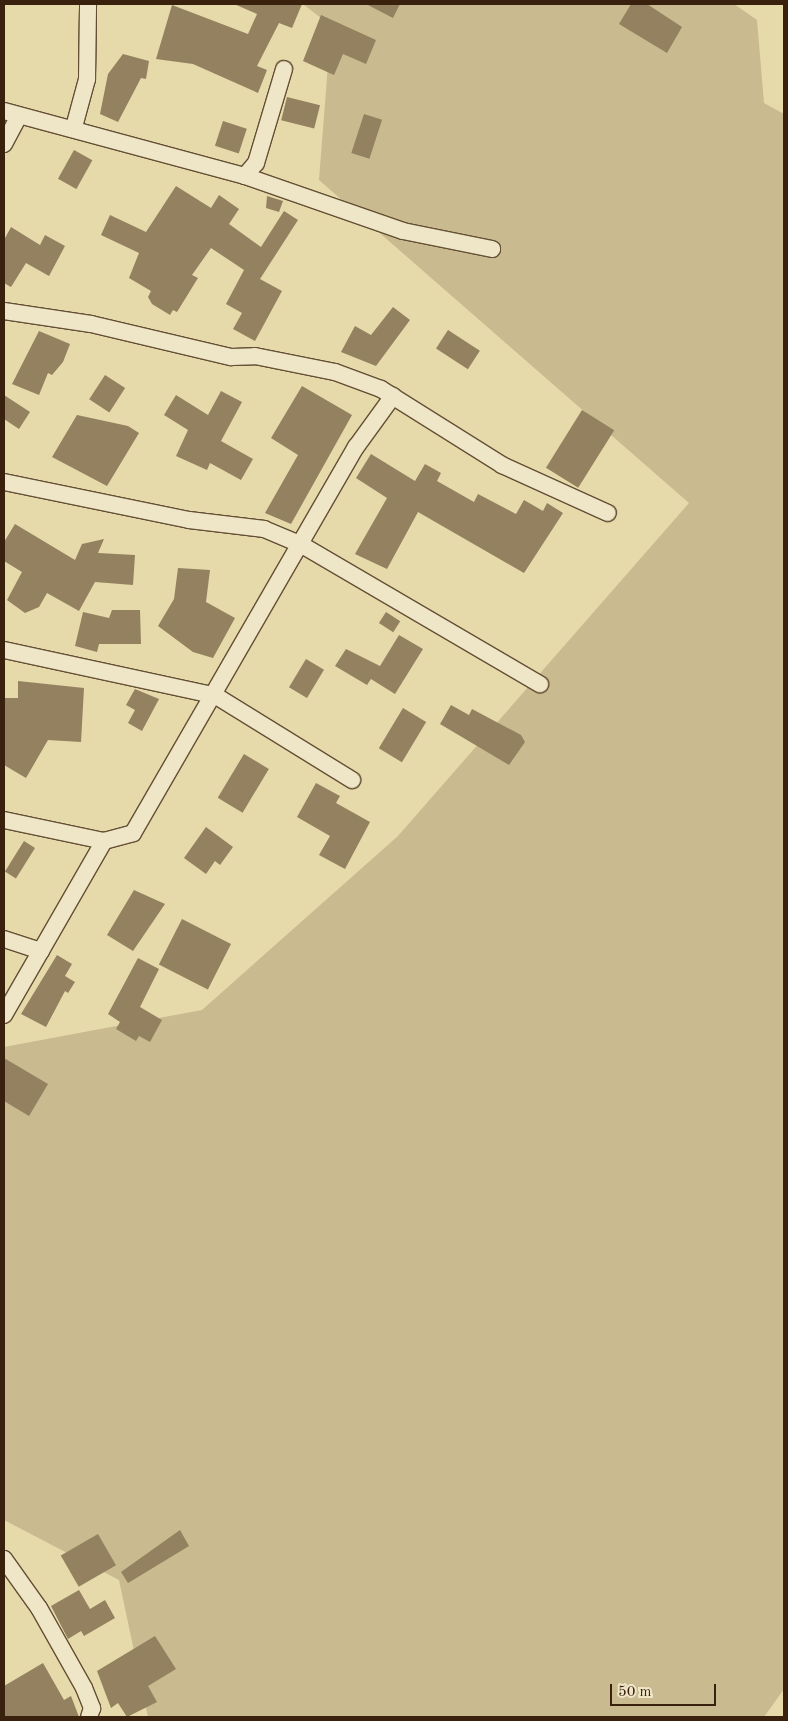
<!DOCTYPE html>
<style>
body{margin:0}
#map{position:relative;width:788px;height:1721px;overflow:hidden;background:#e6d9aa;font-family:"Old Standard TT",serif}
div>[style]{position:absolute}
.green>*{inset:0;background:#c9ba8f}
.building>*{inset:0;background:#93815f;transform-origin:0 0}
.roads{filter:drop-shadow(1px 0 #644f34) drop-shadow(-1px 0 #644f34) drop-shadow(0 1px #644f34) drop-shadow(0 -1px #644f34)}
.minor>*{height:16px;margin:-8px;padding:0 8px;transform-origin:8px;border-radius:8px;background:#efe6c8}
span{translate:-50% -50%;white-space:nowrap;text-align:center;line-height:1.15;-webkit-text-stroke:4px #efe6c8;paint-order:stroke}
.frame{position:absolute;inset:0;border:5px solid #39210d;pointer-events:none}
.scale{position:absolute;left:610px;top:1684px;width:106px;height:22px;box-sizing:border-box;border:2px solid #39210d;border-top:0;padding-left:6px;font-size:15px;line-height:18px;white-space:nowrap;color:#39210d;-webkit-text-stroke:4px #efe6c8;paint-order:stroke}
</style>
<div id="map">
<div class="green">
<div style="clip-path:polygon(303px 4px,734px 4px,757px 20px,764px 103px,784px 114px,784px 1689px,764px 1717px,148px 1717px,119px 1580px,4px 1520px,4px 1047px,202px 1010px,398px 836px,689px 503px,319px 180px,331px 26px)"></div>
</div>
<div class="building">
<div style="clip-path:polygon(234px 4px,302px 4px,292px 28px,279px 23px,257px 66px,267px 70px,258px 93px,193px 64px,156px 59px,172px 5px,248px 34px,257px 14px)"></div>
<div style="clip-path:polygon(366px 4px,400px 4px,393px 18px)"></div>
<div style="clip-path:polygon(631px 4px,647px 4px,682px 27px,667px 53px,619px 24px)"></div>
<div style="clip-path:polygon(321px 15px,376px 40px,366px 64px,343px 54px,334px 75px,303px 61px)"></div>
<div style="clip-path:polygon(123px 54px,149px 61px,146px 79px,141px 78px,118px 122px,100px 114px,108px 74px)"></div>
<div style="left:287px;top:97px;width:34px;height:24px;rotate:14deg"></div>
<div style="left:364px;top:114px;width:19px;height:41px;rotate:18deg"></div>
<div style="left:223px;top:121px;width:25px;height:26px;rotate:18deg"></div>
<div style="left:74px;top:150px;width:21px;height:33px;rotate:29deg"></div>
<div style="clip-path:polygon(176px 186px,211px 208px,219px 195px,239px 209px,229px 224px,261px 247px,284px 211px,298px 220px,260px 279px,282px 291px,255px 341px,233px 329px,242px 313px,226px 304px,244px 270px,211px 248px,192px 275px,198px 278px,177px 312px,173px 310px,170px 315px,152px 304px,148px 297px,151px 291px,129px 278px,139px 253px,101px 235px,110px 215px,146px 232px)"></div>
<div style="clip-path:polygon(267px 196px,283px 201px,279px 212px,266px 208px)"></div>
<div style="clip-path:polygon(11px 227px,40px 245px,45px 235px,65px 246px,49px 276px,26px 263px,11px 287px,4px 283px,4px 240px)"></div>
<div style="clip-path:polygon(393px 307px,410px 320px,376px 366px,341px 352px,355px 326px,371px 335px)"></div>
<div style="left:448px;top:330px;width:38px;height:22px;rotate:33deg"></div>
<div style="clip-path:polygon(39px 331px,70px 344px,63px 362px,52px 375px,48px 373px,39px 395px,12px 384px)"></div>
<div style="left:105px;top:375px;width:24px;height:29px;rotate:33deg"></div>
<div style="clip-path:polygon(302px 386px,352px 415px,291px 524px,265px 513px,298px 455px,271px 438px)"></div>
<div style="clip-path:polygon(221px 391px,242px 402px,221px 441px,253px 459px,241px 480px,210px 463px,207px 470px,176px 456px,188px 430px,164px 415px,176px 395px,208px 415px)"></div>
<div style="clip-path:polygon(4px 395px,30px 412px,19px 429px,4px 419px)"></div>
<div style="left:582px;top:410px;width:38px;height:68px;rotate:32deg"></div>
<div style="clip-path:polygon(77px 415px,128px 426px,139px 433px,107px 486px,52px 457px)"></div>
<div style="clip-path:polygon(371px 454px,415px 481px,425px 464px,441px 473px,437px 481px,474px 502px,478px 494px,516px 514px,524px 500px,543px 511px,547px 503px,563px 513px,524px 573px,418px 512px,387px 569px,355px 554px,387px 498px,356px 478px)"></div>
<div style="clip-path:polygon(15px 524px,75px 560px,82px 544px,104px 539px,98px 553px,135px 555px,133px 585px,95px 582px,79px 611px,47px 593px,39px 607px,25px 613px,7px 600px,22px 572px,4px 561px,4px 542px)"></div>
<div style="clip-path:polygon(178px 568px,210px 570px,206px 602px,235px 618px,213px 658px,193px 652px,158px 626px,174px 599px)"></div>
<div style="clip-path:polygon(112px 610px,140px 610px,141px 644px,99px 644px,97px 652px,75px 646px,83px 612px,109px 618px)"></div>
<div style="left:386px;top:612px;width:17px;height:13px;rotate:33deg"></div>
<div style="clip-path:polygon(399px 635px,423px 649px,395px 694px,371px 679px,367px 685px,335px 666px,346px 649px,380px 666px)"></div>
<div style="left:306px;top:659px;width:21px;height:33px;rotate:31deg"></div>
<div style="clip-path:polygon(18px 681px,84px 688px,81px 742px,48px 740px,26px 778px,4px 765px,4px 698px,18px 698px)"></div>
<div style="clip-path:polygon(135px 689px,159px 699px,142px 731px,128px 723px,135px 710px,126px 705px)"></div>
<div style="clip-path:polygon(451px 705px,469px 715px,472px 709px,521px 735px,525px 742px,509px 765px,440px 724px)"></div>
<div style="left:403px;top:708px;width:27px;height:47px;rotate:31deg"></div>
<div style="left:244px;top:754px;width:29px;height:51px;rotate:31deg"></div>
<div style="clip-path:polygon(316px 783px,340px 796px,336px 803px,370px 822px,345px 869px,319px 855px,330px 836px,297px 817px)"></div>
<div style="clip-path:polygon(206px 827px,233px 847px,220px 865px,215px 861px,206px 874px,184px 858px)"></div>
<div style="left:24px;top:841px;width:13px;height:36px;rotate:32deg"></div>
<div style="clip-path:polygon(134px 890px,165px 904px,133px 951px,107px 935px)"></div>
<div style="left:182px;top:919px;width:55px;height:51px;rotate:27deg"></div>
<div style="clip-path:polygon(57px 955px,72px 964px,65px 976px,75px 982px,68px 993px,65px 991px,46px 1027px,21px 1014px)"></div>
<div style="clip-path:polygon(138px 958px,159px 969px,140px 1007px,162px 1020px,150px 1042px,139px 1036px,136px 1041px,116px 1029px,120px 1022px,108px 1014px)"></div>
<div style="clip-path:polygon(4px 1058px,48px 1084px,29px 1116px,4px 1101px)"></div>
<div style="clip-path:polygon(180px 1530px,189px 1546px,128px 1583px,121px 1572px)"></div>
<div style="left:98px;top:1534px;width:36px;height:43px;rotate:60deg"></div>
<div style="clip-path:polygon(79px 1590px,90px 1609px,105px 1600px,115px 1618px,84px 1636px,81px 1631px,68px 1639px,51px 1606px)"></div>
<div style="clip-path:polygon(155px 1636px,176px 1669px,148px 1686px,157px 1702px,127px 1717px,118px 1703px,111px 1708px,97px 1671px)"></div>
<div style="clip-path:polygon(43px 1663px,64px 1700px,71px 1696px,79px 1717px,4px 1717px,4px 1686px)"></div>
</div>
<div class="roads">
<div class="minor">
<div style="left:4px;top:111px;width:250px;rotate:15.1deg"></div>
<div style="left:245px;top:176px;width:167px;rotate:19.2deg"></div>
<div style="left:403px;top:231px;width:91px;rotate:11.4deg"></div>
<div style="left:74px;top:127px;width:50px;rotate:-74.8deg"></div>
<div style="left:87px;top:79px;width:75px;rotate:-89.2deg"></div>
<div style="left:4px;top:144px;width:32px;rotate:-62deg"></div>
<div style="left:245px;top:176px;width:17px;rotate:-50deg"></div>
<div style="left:256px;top:163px;width:98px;rotate:-73.4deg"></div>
<div style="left:4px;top:311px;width:88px;rotate:8.5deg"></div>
<div style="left:91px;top:324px;width:144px;rotate:13.3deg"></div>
<div style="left:231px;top:357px;width:24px;rotate:-2deg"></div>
<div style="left:255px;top:356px;width:82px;rotate:11.3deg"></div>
<div style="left:335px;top:372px;width:49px;rotate:20.3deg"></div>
<div style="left:381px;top:389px;width:143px;rotate:32.1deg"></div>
<div style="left:502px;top:465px;width:116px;rotate:24.4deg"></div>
<div style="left:4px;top:482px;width:189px;rotate:11.6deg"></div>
<div style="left:189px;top:520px;width:76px;rotate:6.8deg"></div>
<div style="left:264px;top:529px;width:39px;rotate:23deg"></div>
<div style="left:300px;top:544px;width:278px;rotate:30.3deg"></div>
<div style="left:4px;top:650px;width:217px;rotate:12.2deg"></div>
<div style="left:216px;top:696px;width:160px;rotate:31.7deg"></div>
<div style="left:4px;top:820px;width:102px;rotate:11.9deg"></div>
<div style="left:104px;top:841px;width:30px;rotate:-15deg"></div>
<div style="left:133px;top:833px;width:446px;rotate:-60deg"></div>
<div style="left:356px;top:447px;width:63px;rotate:-54deg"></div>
<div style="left:4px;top:939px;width:39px;rotate:18deg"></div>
<div style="left:4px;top:1015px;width:201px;rotate:-60.1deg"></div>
<div style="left:4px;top:1559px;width:60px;rotate:54.5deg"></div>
<div style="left:39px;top:1608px;width:92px;rotate:60.6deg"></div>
<div style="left:84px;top:1688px;width:22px;rotate:68deg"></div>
<div style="left:92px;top:1708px;width:9px;rotate:108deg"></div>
</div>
</div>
<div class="frame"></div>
<div class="scale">50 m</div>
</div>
